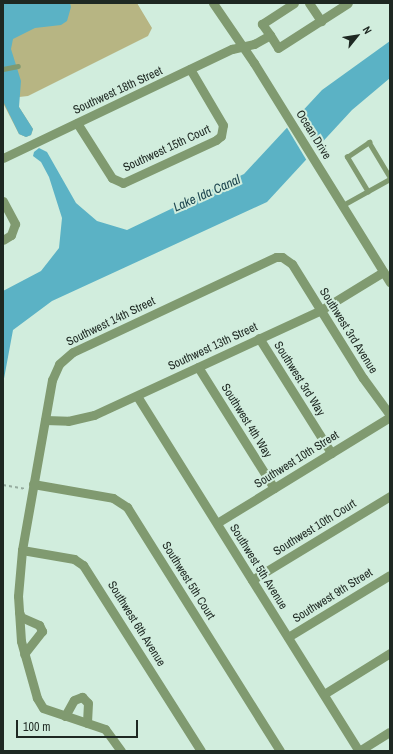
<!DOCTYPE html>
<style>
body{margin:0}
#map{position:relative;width:393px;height:754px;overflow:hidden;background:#d1eddd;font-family:"Archivo Narrow",sans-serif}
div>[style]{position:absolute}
.green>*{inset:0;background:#b7b583}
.water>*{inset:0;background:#5bb2c5}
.pier>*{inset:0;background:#d1eddd}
.path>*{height:1.5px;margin-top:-0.75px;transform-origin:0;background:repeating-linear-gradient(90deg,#96ac9f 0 3px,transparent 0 6px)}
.service>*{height:4.5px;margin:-2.25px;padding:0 2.25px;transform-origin:2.25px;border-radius:2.25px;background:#809a70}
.minor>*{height:9px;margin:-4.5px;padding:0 4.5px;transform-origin:4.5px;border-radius:4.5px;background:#809a70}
span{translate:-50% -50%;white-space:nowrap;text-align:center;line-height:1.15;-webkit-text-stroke:4px #d1eddd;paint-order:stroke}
.street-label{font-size:12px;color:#1e2822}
.water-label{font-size:13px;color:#204851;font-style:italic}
.frame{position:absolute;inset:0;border:4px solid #1e2822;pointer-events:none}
.north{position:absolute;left:337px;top:16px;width:40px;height:40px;-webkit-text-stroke:3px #d1eddd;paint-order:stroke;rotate:60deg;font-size:11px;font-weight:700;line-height:16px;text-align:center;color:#1e2822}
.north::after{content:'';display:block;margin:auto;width:14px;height:18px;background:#1e2822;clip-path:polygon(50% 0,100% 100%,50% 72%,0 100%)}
.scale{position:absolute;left:16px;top:720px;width:122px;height:18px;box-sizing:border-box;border:2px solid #1e2822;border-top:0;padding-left:5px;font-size:12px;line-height:14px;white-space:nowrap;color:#1e2822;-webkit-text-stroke:3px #d1eddd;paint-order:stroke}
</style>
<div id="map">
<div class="green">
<div style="clip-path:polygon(3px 3px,137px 3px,152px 28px,148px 36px,28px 96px,19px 97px,19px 107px,33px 129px,31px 135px,26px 137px,19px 134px,3px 103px)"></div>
</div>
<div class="water">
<div style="clip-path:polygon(3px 3px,70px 3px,71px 7px,67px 21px,61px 25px,35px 28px,13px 39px,11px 49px,21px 81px,19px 107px,33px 129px,31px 135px,26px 137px,19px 134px,3px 101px)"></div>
<div style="clip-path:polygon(390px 41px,390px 78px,352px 110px,267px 202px,52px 301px,13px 330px,3px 384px,3px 291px,41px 271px,59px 248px,62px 218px,49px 177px,41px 162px,33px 156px,34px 152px,39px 148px,47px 152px,76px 203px,97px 221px,127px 230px,244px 174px,322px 90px)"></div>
</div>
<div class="pier">
<div style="clip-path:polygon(296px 115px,317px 150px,307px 161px,286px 126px)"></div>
</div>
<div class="path">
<div style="left:3px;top:485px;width:22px;rotate:10deg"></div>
</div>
<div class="service">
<div style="left:3px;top:69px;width:15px;rotate:-11deg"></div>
<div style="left:368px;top:192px;width:41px;rotate:-121deg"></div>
<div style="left:347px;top:157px;width:27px;rotate:-34deg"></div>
<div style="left:369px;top:142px;width:41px;rotate:59deg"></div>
<div style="left:343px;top:205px;width:54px;rotate:-29deg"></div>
</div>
<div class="minor">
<div style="left:213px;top:3px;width:73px;rotate:55.7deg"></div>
<div style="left:254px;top:63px;width:258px;rotate:58.2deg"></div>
<div style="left:309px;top:3px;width:22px;rotate:56deg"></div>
<div style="left:270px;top:35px;width:14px;rotate:-126deg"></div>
<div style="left:262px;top:24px;width:38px;rotate:-33deg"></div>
<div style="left:77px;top:123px;width:65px;rotate:57.5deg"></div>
<div style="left:112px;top:178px;width:12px;rotate:24deg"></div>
<div style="left:123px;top:183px;width:102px;rotate:-24.8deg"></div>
<div style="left:216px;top:140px;width:6px;rotate:-39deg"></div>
<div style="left:221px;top:136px;width:11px;rotate:-80deg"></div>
<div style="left:223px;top:125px;width:65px;rotate:-120.5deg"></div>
<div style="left:3px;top:158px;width:254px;rotate:-25.5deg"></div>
<div style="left:232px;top:49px;width:23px;rotate:-13deg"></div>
<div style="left:254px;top:44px;width:18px;rotate:-29deg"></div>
<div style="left:270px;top:35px;width:15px;rotate:58deg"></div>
<div style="left:278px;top:48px;width:83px;rotate:-32.7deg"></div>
<div style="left:3px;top:201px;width:26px;rotate:62deg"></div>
<div style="left:15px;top:224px;width:12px;rotate:110deg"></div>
<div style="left:11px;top:235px;width:9px;rotate:148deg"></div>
<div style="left:259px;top:338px;width:136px;rotate:57.9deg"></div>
<div style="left:198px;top:367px;width:143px;rotate:57.9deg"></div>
<div style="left:137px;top:396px;width:419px;rotate:58deg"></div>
<div style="left:45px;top:420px;width:23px;rotate:2deg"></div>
<div style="left:68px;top:421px;width:27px;rotate:-13deg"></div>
<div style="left:94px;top:415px;width:250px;rotate:-24.8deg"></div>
<div style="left:321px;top:310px;width:73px;rotate:-31.5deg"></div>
<div style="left:33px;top:484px;width:81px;rotate:9.9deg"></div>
<div style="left:113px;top:498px;width:17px;rotate:33deg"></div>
<div style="left:127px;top:507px;width:288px;rotate:57.9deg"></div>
<div style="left:217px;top:523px;width:203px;rotate:-31.5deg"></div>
<div style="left:22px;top:550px;width:53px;rotate:9.8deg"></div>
<div style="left:74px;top:559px;width:11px;rotate:34deg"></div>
<div style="left:83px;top:565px;width:220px;rotate:57.6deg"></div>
<div style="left:252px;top:580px;width:162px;rotate:-31.3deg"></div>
<div style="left:19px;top:612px;width:5px;rotate:68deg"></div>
<div style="left:21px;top:617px;width:20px;rotate:24deg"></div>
<div style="left:39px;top:625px;width:7px;rotate:63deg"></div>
<div style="left:42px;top:631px;width:29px;rotate:128deg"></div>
<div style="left:288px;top:637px;width:119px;rotate:-31.3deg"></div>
<div style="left:324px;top:694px;width:78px;rotate:-31.8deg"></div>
<div style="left:65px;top:716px;width:18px;rotate:-61deg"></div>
<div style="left:74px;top:700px;width:9px;rotate:-21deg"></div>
<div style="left:82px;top:697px;width:8px;rotate:45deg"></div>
<div style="left:88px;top:703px;width:20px;rotate:93deg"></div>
<div style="left:121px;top:751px;width:27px;rotate:-126deg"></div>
<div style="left:105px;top:729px;width:65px;rotate:-161.3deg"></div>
<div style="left:43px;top:708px;width:12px;rotate:-121deg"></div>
<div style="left:37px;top:698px;width:59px;rotate:-105.7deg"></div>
<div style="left:21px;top:641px;width:45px;rotate:-93.8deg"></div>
<div style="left:18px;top:596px;width:46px;rotate:-85deg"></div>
<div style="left:22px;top:550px;width:173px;rotate:-80deg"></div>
<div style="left:52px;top:380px;width:17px;rotate:-66deg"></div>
<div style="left:59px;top:364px;width:18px;rotate:-41deg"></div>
<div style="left:73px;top:352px;width:224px;rotate:-25.1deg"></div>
<div style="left:276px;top:257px;width:6px"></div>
<div style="left:282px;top:257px;width:12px;rotate:35deg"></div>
<div style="left:292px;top:264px;width:134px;rotate:58.1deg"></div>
<div style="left:363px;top:378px;width:46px;rotate:53.9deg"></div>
<div style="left:359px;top:751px;width:36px;rotate:-32deg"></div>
</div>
<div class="street-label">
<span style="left:118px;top:91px;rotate:-25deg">Southwest 18th Street</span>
<span style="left:313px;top:135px;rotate:58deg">Ocean Drive</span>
<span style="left:167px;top:149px;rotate:-25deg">Southwest 15th Court</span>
<span style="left:111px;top:322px;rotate:-26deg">Southwest 14th Street</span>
<span style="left:348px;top:331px;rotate:58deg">Southwest 3rd Avenue</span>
<span style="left:213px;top:347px;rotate:-25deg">Southwest 13th Street</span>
<span style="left:299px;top:379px;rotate:58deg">Southwest 3rd Way</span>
<span style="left:246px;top:421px;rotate:58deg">Southwest 4th Way</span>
<span style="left:297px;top:460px;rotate:-32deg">Southwest 10th Street</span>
<span style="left:315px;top:528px;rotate:-32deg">Southwest 10th Court</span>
<span style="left:258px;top:567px;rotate:58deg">Southwest 5th Avenue</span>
<span style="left:188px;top:581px;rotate:58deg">Southwest 5th Court</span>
<span style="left:333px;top:596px;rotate:-32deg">Southwest 9th Street</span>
<span style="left:136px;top:624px;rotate:58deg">Southwest 6th Avenue</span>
</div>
<div class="water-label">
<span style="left:207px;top:194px;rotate:-24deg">Lake Ida Canal</span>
</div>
<div class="frame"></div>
<div class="north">N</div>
<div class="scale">100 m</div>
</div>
